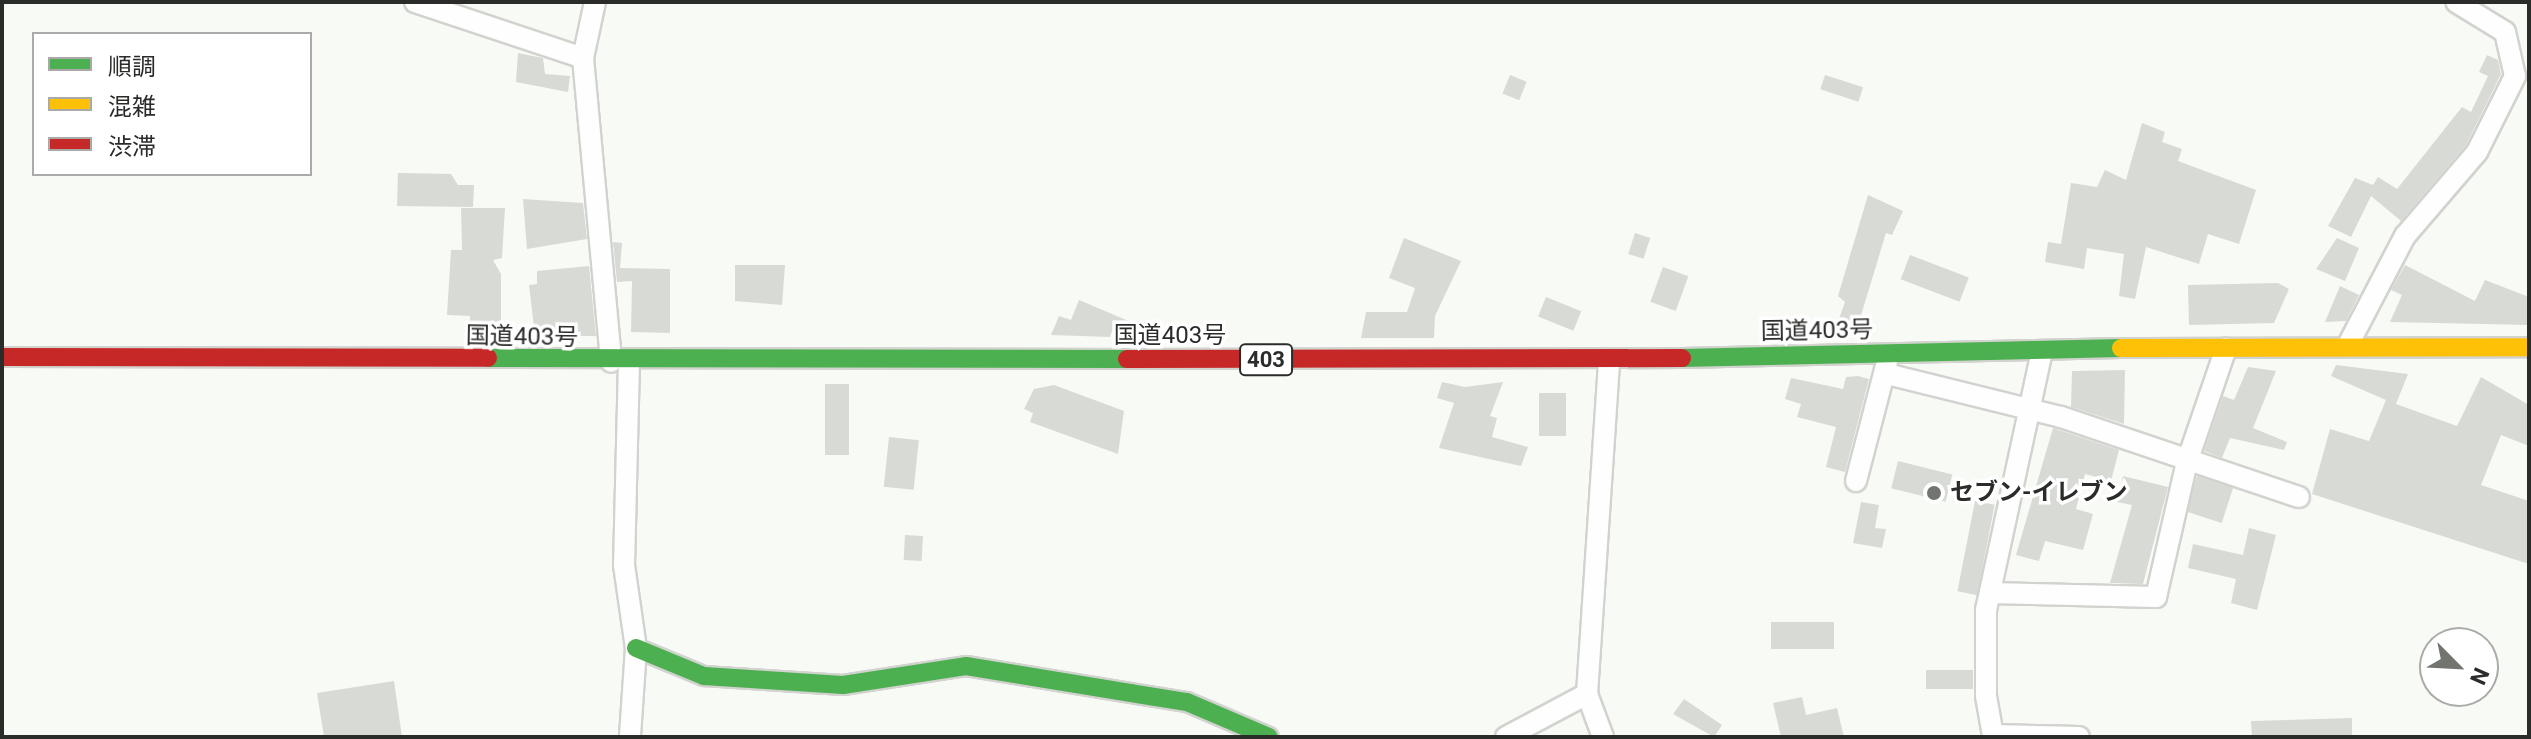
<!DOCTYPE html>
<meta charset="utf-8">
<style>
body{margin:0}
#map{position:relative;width:2531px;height:739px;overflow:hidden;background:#f8faf5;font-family:Roboto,"Noto Sans JP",sans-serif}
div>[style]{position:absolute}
.building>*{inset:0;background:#d8dad6;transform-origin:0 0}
.roads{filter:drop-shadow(2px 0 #d2d3cf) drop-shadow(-2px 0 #d2d3cf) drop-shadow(0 2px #d2d3cf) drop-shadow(0 -2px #d2d3cf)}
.street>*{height:20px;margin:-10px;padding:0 10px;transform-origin:10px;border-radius:10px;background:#fefefe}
.fast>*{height:18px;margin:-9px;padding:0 9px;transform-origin:9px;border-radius:9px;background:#4caf50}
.slow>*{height:18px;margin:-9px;padding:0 9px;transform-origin:9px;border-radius:9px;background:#ffc107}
.jam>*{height:18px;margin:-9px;padding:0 9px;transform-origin:9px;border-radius:9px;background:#c62828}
.dots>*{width:22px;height:22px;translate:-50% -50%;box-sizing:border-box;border:4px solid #fff;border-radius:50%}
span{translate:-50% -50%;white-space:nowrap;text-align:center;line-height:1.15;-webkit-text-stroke:7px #fff;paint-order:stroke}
.shield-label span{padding:2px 6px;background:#fff;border:2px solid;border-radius:6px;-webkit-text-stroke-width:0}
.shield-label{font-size:22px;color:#2a2c29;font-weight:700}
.street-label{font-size:24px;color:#2a2c29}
.poi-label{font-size:24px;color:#2a2c29;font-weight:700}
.left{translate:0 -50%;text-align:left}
.frame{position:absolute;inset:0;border:4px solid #2a2c29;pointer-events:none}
.legend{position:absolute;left:32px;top:32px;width:280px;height:144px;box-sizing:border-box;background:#fff;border:2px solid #aaaba9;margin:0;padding:10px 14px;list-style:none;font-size:24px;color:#2a2c29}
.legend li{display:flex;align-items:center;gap:16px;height:40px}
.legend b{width:40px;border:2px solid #aaaba9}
.north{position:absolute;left:2419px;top:627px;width:80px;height:80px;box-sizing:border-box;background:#fff;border:2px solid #aaaba9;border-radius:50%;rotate:114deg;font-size:22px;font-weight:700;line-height:32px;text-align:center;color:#2a2c29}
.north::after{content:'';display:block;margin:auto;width:28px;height:36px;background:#727470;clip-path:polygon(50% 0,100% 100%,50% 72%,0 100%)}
</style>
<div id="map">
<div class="building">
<div style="clip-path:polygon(518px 53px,543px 58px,545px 74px,570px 76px,568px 92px,516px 82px)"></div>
<div style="clip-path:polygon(2487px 55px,2498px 60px,2501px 74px,2466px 145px,2401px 221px,2371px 196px,2351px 237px,2328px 226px,2355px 178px,2373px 185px,2378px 177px,2397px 189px,2462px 107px,2471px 112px,2488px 76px,2479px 72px)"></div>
<div style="left:1510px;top:75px;width:18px;height:20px;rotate:22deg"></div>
<div style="left:1825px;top:75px;width:40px;height:15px;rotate:18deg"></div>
<div style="clip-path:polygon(2142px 123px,2165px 132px,2162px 142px,2182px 149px,2178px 161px,2256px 190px,2239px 244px,2208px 234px,2199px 264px,2146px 247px,2135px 299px,2119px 296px,2124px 254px,2087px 248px,2084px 269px,2045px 262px,2048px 242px,2061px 244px,2071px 183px,2097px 187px,2105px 170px,2126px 180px)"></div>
<div style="clip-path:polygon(398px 173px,451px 174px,458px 185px,474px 185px,473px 207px,397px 206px)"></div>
<div style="clip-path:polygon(1868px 195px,1903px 211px,1892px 235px,1886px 233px,1856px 332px,1836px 327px,1845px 302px,1838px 296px)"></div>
<div style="clip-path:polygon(523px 199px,583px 203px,587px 239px,527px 249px)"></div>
<div style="clip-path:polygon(461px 208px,505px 208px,502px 258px,493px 260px,501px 274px,501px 336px,470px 336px,470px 316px,447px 315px,451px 250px,462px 250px)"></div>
<div style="left:1635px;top:233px;width:16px;height:22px;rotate:18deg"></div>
<div style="clip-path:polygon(1404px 238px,1461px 261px,1435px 316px,1434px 338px,1361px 338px,1366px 312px,1407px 312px,1415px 288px,1389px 278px)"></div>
<div style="clip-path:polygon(2337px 238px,2359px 248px,2345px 281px,2316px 269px)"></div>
<div style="clip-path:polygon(613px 242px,622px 243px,620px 268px,670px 269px,670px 333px,631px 332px,632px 281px,617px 282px)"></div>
<div style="left:1910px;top:255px;width:63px;height:26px;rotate:21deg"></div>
<div style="clip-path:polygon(735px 265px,785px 265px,782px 305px,735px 301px)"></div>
<div style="clip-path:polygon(2405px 265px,2475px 301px,2485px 280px,2529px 297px,2529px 325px,2390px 322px,2402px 295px,2391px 290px)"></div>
<div style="clip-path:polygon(589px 266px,596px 336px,535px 336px,529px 285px,537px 284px,537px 271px)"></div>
<div style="left:1663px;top:267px;width:27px;height:37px;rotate:20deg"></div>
<div style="clip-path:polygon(2278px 283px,2289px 289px,2274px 323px,2189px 325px,2188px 285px)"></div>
<div style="clip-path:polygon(2340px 286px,2359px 295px,2346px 321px,2325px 322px)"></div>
<div style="left:1546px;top:297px;width:38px;height:21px;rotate:22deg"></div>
<div style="clip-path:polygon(1079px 300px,1138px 325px,1133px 337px,1112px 331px,1110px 337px,1051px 335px,1059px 316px,1071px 320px)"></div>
<div style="clip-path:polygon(2336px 365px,2408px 374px,2396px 404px,2457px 426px,2481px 377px,2529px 405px,2529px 446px,2501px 435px,2481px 485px,2529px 501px,2529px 564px,2312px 494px,2330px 429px,2369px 441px,2386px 400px,2331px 376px)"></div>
<div style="clip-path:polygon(2248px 367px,2276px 371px,2253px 428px,2287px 442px,2284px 450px,2230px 438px,2222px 458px,2204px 451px,2223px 396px,2234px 400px)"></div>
<div style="clip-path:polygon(2125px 370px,2124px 424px,2071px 407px,2072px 371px)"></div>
<div style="clip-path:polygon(1858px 376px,1869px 379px,1845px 472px,1826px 467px,1836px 427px,1797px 417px,1801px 404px,1785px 399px,1791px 378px,1843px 389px,1846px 377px)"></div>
<div style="clip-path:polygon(1442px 382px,1465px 387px,1503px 382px,1490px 416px,1497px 418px,1492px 437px,1528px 447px,1521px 466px,1439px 448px,1454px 403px,1437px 398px)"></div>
<div style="left:825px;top:384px;width:24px;height:71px"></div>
<div style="clip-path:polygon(1054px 385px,1124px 411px,1118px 454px,1030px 422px,1033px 413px,1024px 409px,1034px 389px)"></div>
<div style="left:1539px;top:393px;width:27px;height:43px"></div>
<div style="clip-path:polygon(2053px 428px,2119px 450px,2111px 481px,2085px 474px,2076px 509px,2093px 514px,2083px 550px,2045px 541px,2039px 561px,2016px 555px)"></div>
<div style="left:889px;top:437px;width:30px;height:50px;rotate:6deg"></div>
<div style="left:1898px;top:461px;width:56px;height:28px;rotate:14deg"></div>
<div style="clip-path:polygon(2123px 476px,2168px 487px,2143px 584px,2110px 583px,2132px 505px,2117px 502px)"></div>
<div style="left:2197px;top:476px;width:38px;height:37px;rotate:18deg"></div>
<div style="left:1975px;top:501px;width:20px;height:92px;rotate:11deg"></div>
<div style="clip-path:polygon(1861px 502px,1879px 505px,1875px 528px,1886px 529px,1882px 548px,1853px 543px)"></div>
<div style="clip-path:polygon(2249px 528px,2276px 535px,2257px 610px,2231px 603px,2236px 579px,2188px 568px,2193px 544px,2243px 555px)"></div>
<div style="left:905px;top:535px;width:18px;height:25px;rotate:3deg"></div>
<div style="left:1834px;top:622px;width:27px;height:63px;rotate:90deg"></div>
<div style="left:1926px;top:670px;width:47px;height:19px"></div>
<div style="clip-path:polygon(394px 681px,402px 737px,324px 737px,317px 693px)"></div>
<div style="clip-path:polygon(1802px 697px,1806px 715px,1837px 708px,1844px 737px,1781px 737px,1773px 703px)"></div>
<div style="clip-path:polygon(1684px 699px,1722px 725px,1714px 737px,1673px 714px)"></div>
<div style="clip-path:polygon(2352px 718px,2352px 737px,2252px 737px,2251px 721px)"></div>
</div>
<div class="roads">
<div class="street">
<div style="left:415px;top:2px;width:177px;rotate:18.4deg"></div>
<div style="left:595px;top:2px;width:57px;rotate:102.1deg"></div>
<div style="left:583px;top:58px;width:305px;rotate:84.7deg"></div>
<div style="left:2349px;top:343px;width:121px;rotate:-62.4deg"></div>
<div style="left:2405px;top:236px;width:111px;rotate:-49.4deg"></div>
<div style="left:2477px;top:152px;width:85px;rotate:-63.4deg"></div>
<div style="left:2515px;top:76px;width:45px;rotate:-102.8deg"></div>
<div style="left:2505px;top:32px;width:57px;rotate:-148.5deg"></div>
<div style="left:2042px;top:351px;width:264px;rotate:102.2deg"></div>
<div style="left:1986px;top:609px;width:87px;rotate:90deg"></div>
<div style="left:1986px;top:696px;width:40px;rotate:80deg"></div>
<div style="left:1993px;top:735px;width:86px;rotate:1.3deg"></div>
<div style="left:629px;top:362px;width:203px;rotate:91.4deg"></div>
<div style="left:624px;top:565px;width:84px;rotate:81.8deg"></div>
<div style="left:636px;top:648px;width:89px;rotate:93.9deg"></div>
<div style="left:1887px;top:374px;width:179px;rotate:13.9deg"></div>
<div style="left:2061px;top:417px;width:251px;rotate:18.6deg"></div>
<div style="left:1856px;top:481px;width:123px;rotate:-75.4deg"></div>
<div style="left:1990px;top:593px;width:166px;rotate:1.4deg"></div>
<div style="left:2156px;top:597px;width:139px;rotate:-77.1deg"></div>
<div style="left:2187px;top:462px;width:120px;rotate:-71.1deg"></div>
<div style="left:1506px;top:737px;width:92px;rotate:-28deg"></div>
<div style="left:1603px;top:737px;width:46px;rotate:-110.4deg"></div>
<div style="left:1587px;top:694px;width:335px;rotate:-86.2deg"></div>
</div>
<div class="fast">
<div style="left:488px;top:358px;width:639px;rotate:0.09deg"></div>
<div style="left:1682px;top:358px;width:439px;rotate:-1.3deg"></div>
<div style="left:636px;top:648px;width:74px;rotate:22.4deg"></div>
<div style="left:704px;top:676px;width:139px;rotate:3.7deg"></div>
<div style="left:843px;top:685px;width:124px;rotate:-8.8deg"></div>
<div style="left:966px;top:666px;width:224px;rotate:9.3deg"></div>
<div style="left:1187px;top:702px;width:89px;rotate:23.1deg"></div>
</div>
<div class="slow">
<div style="left:2121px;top:348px;width:408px;rotate:-0.1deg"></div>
</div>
<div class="jam">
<div style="left:2px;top:357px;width:486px;rotate:0.1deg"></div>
<div style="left:1127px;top:359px;width:555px;rotate:-0.1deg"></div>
</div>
</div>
<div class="dots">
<div style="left:1934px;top:493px;background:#727470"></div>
</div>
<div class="shield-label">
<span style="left:1266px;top:360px">403</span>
</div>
<div class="street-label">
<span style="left:1817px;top:331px;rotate:-1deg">国道403号</span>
<span style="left:1170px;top:336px">国道403号</span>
<span style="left:522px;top:337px;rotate:1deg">国道403号</span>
</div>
<div class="poi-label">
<span class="left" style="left:1950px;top:493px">セブン-イレブン</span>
</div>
<div class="frame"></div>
<ul class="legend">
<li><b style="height:10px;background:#4caf50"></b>順調</li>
<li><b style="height:10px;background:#ffc107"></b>混雑</li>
<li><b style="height:10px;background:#c62828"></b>渋滞</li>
</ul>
<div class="north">N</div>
</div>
